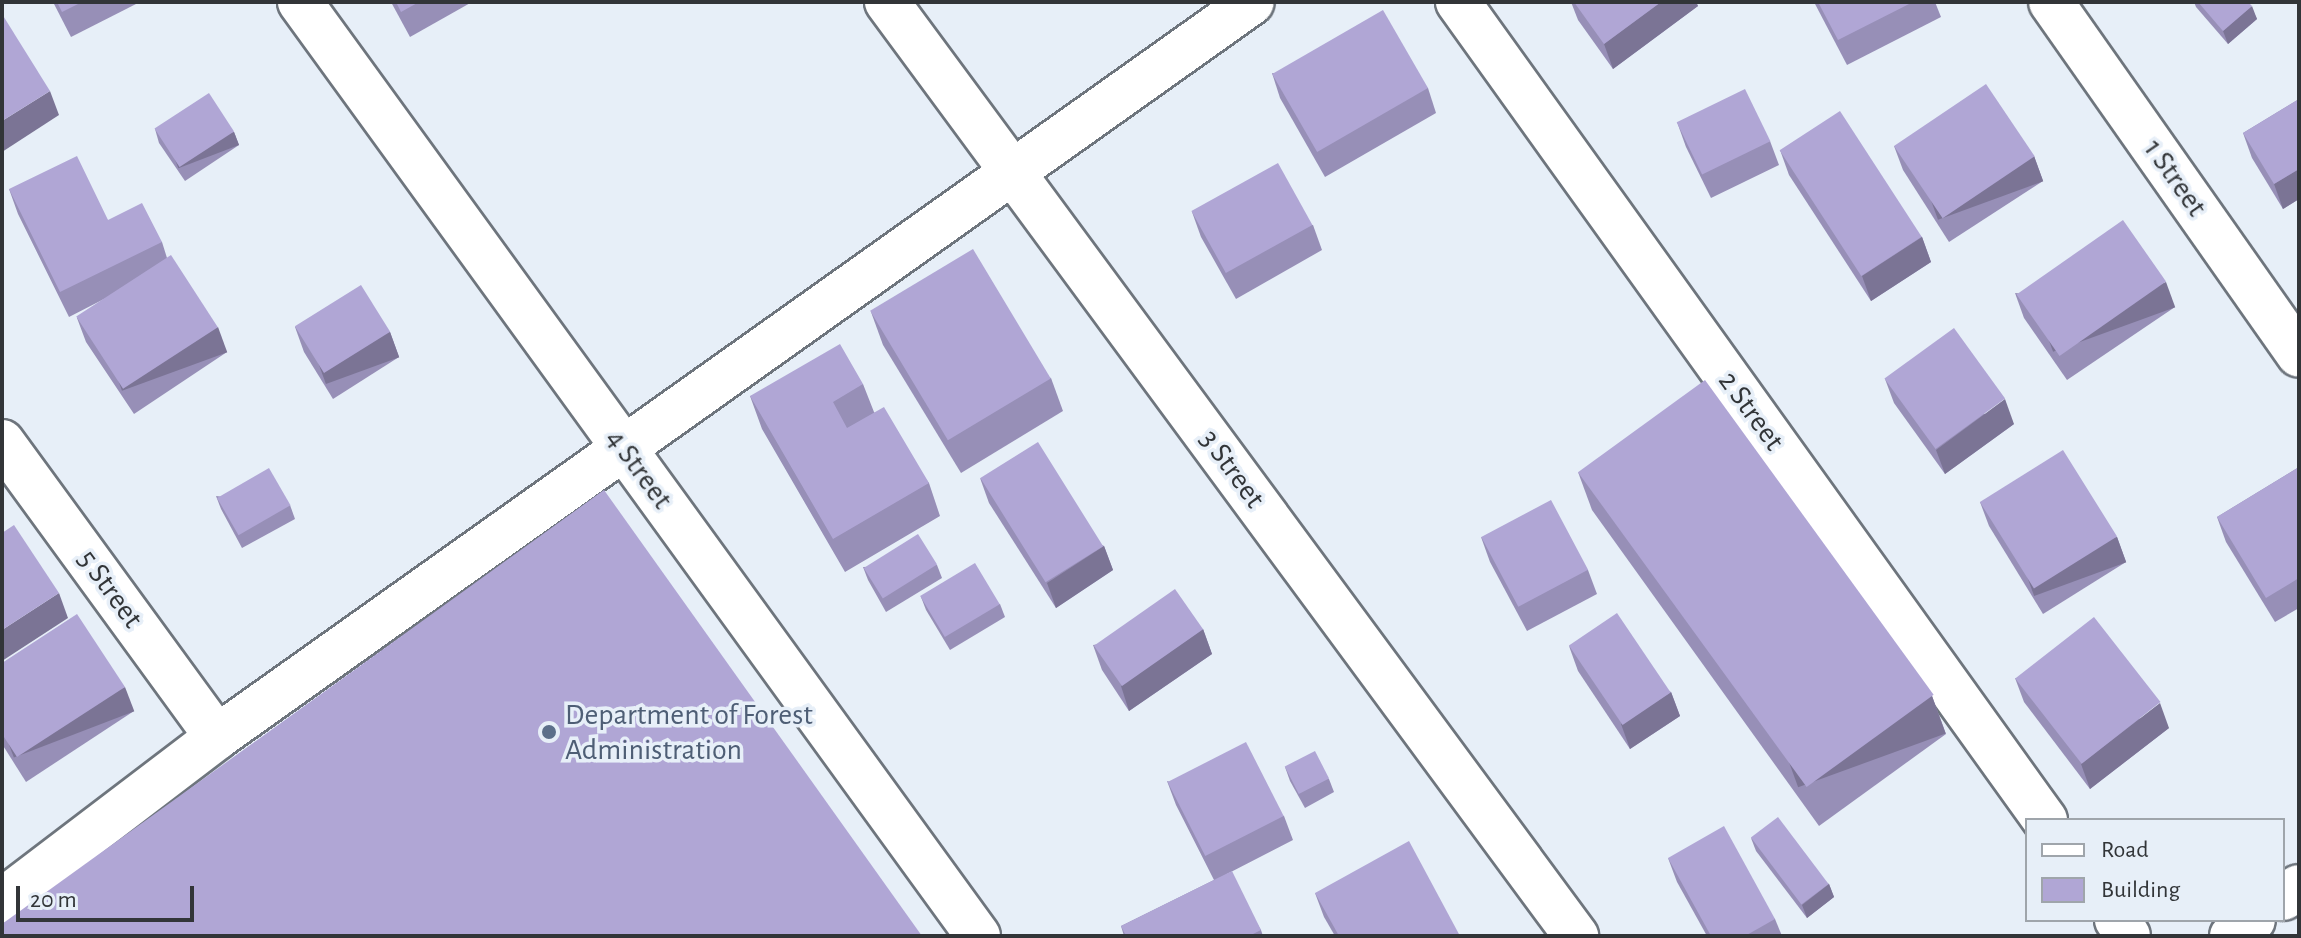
<!DOCTYPE html>
<style>
body{margin:0}
#map{position:relative;width:2301px;height:938px;overflow:hidden;background:#e7eff8;font-family:"Alegreya Sans",sans-serif}
div>[style]{position:absolute}
.roads{filter:drop-shadow(2px 0 #6e757d) drop-shadow(-2px 0 #6e757d) drop-shadow(0 2px #6e757d) drop-shadow(0 -2px #6e757d)}
.minor>*{height:44px;margin:-22px;padding:0 22px;transform-origin:22px;border-radius:22px;background:#fff}
.wall>*{inset:0;background:#978fb7}
.shaded-wall>*{inset:0;background:#7b7495;transform-origin:0 0}
.building>*{inset:0;background:#b0a6d5;transform-origin:0 0}
.dots>*{width:22px;height:22px;translate:-50% -50%;box-sizing:border-box;border:4px solid #e7eff8;border-radius:50%}
span{translate:-50% -50%;white-space:nowrap;text-align:center;line-height:1.15;-webkit-text-stroke:7px #e7eff8;paint-order:stroke}
.street-label{font-size:30px;color:#323538}
.service-label{font-size:30px;color:#4e5e75}
.left{translate:0 -50%;text-align:left}
.frame{position:absolute;inset:0;border:4px solid #323538;pointer-events:none}
.legend{position:absolute;left:2025px;top:818px;width:260px;height:104px;box-sizing:border-box;background:#e7eff8;border:2px solid #9fa5ab;margin:0;padding:10px 14px;list-style:none;font-size:24px;color:#323538}
.legend li{display:flex;align-items:center;gap:16px;height:40px}
.legend b{width:40px;border:2px solid #9fa5ab}
.scale{position:absolute;left:16px;top:886px;width:178px;height:36px;box-sizing:border-box;border:4px solid #323538;border-top:0;padding-left:10px;font-size:24px;line-height:28px;white-space:nowrap;color:#323538;-webkit-text-stroke:6px #e7eff8;paint-order:stroke}
</style>
<div id="map">
<div class="roads">
<div class="minor">
<div style="left:300px;top:2px;width:1154px;rotate:54.02deg"></div>
<div style="left:887px;top:2px;width:1161px;rotate:53.58deg"></div>
<div style="left:1458px;top:2px;width:1007px;rotate:54.34deg"></div>
<div style="left:2051px;top:2px;width:431px;rotate:54.9deg"></div>
<div style="left:2px;top:442px;width:365px;rotate:53.9deg"></div>
<div style="left:2283px;top:898px;width:19px;rotate:-35deg"></div>
<div style="left:2px;top:901px;width:270px;rotate:-37.3deg"></div>
<div style="left:217px;top:737px;width:1269px;rotate:-35.38deg"></div>
<div style="left:2117px;top:920px;width:19px;rotate:55deg"></div>
<div style="left:2232px;top:936px;width:26px;rotate:-37deg"></div>
</div>
</div>
<div class="wall">
<div style="clip-path:polygon(53px 2px,138px 2px,138px 3px,71px 37px)"></div>
<div style="clip-path:polygon(391px 2px,472px 2px,410px 37px)"></div>
<div style="clip-path:polygon(1571px 2px,1696px 2px,1698px 6px,1613px 69px,1578px 20px)"></div>
<div style="clip-path:polygon(1814px 2px,1935px 2px,1941px 17px,1847px 65px)"></div>
<div style="clip-path:polygon(2194px 2px,2248px 2px,2257px 19px,2228px 44px,2196px 7px)"></div>
<div style="clip-path:polygon(1272px 73px,1428px 88px,1436px 113px,1325px 177px,1280px 98px)"></div>
<div style="clip-path:polygon(2299px 99px,2299px 199px,2283px 209px,2252px 158px,2243px 133px)"></div>
<div style="clip-path:polygon(1677px 122px,1770px 141px,1779px 165px,1711px 198px,1686px 147px)"></div>
<div style="clip-path:polygon(155px 129px,234px 132px,239px 145px,185px 181px,159px 143px)"></div>
<div style="clip-path:polygon(1894px 146px,2034px 156px,2043px 181px,1949px 242px,1903px 170px)"></div>
<div style="clip-path:polygon(1780px 150px,1922px 237px,1931px 262px,1871px 301px,1789px 175px)"></div>
<div style="clip-path:polygon(9px 189px,108px 220px,162px 242px,167px 258px,227px 352px,134px 414px,86px 342px,77px 318px,106px 298px,69px 317px,18px 214px)"></div>
<div style="clip-path:polygon(1192px 212px,1313px 225px,1322px 250px,1236px 299px,1201px 237px)"></div>
<div style="clip-path:polygon(2015px 293px,2175px 307px,2067px 380px,2024px 318px)"></div>
<div style="clip-path:polygon(871px 312px,1051px 378px,1063px 411px,961px 473px,883px 345px)"></div>
<div style="clip-path:polygon(295px 327px,390px 332px,399px 357px,333px 399px,304px 352px)"></div>
<div style="clip-path:polygon(1885px 379px,2014px 424px,1945px 474px,1894px 403px)"></div>
<div style="clip-path:polygon(863px 384px,874px 412px,929px 483px,940px 516px,845px 572px,762px 429px,750px 396px)"></div>
<div style="clip-path:polygon(2299px 467px,2299px 608px,2275px 622px,2226px 542px,2217px 517px)"></div>
<div style="clip-path:polygon(1578px 472px,1932px 696px,1946px 734px,1819px 826px,1592px 510px)"></div>
<div style="clip-path:polygon(980px 478px,1104px 546px,1113px 570px,1056px 608px,989px 503px)"></div>
<div style="clip-path:polygon(216px 496px,290px 505px,295px 519px,242px 548px,221px 509px)"></div>
<div style="clip-path:polygon(1980px 502px,2117px 537px,2126px 562px,2043px 614px,1989px 526px)"></div>
<div style="clip-path:polygon(1481px 537px,1588px 570px,1597px 594px,1527px 631px,1490px 562px)"></div>
<div style="clip-path:polygon(937px 565px,942px 578px,886px 612px,868px 580px,863px 567px)"></div>
<div style="clip-path:polygon(921px 597px,1000px 604px,1005px 617px,950px 650px,926px 610px)"></div>
<div style="clip-path:polygon(1203px 629px,1212px 654px,1129px 711px,1102px 670px,1093px 645px)"></div>
<div style="clip-path:polygon(1569px 646px,1671px 692px,1680px 716px,1630px 749px,1578px 671px)"></div>
<div style="clip-path:polygon(2px 663px,134px 711px,26px 782px,2px 744px)"></div>
<div style="clip-path:polygon(2015px 678px,2169px 728px,2090px 789px,2024px 702px)"></div>
<div style="clip-path:polygon(1285px 767px,1329px 779px,1334px 792px,1305px 808px,1290px 781px)"></div>
<div style="clip-path:polygon(1167px 781px,1284px 816px,1293px 840px,1227px 874px,1261px 930px,1263px 936px,1124px 936px,1121px 926px,1214px 880px,1176px 805px)"></div>
<div style="clip-path:polygon(1751px 838px,1829px 884px,1834px 897px,1807px 918px,1756px 851px)"></div>
<div style="clip-path:polygon(1668px 858px,1775px 919px,1782px 936px,1707px 936px,1677px 882px)"></div>
<div style="clip-path:polygon(1315px 893px,1460px 936px,1335px 936px,1324px 917px)"></div>
</div>
<div class="shaded-wall">
<div style="clip-path:polygon(1661px 2px,1696px 2px,1698px 6px,1613px 69px,1604px 44px)"></div>
<div style="clip-path:polygon(2252px 6px,2257px 19px,2228px 44px,2223px 31px)"></div>
<div style="clip-path:polygon(50px 91px,59px 115px,2px 152px,2px 121px)"></div>
<div style="left:234px;top:132px;width:14px;height:65px;rotate:69deg"></div>
<div style="left:2034px;top:156px;width:27px;height:112px;rotate:70deg"></div>
<div style="clip-path:polygon(2299px 169px,2299px 199px,2283px 209px,2274px 184px)"></div>
<div style="clip-path:polygon(1922px 237px,1931px 262px,1871px 301px,1862px 276px)"></div>
<div style="left:2166px;top:282px;width:27px;height:130px;rotate:70deg"></div>
<div style="left:218px;top:327px;width:27px;height:112px;rotate:70deg"></div>
<div style="left:390px;top:332px;width:27px;height:78px;rotate:70deg"></div>
<div style="clip-path:polygon(2005px 399px,2014px 424px,1945px 474px,1936px 450px)"></div>
<div style="left:2117px;top:537px;width:27px;height:98px;rotate:70deg"></div>
<div style="clip-path:polygon(1104px 546px,1113px 570px,1056px 608px,1047px 583px)"></div>
<div style="clip-path:polygon(59px 593px,68px 618px,2px 661px,2px 630px)"></div>
<div style="clip-path:polygon(1203px 629px,1212px 654px,1129px 711px,1121px 686px)"></div>
<div style="left:125px;top:687px;width:26px;height:129px;rotate:69deg"></div>
<div style="clip-path:polygon(1671px 692px,1680px 716px,1630px 749px,1621px 724px)"></div>
<div style="left:1932px;top:696px;width:40px;height:157px;rotate:70deg"></div>
<div style="clip-path:polygon(2160px 703px,2169px 728px,2090px 789px,2081px 764px)"></div>
<div style="clip-path:polygon(1829px 884px,1834px 897px,1807px 918px,1802px 905px)"></div>
</div>
<div class="building">
<div style="clip-path:polygon(57px 2px,82px 2px,62px 12px)"></div>
<div style="clip-path:polygon(396px 2px,419px 2px,401px 12px)"></div>
<div style="clip-path:polygon(1574px 2px,1661px 2px,1604px 44px)"></div>
<div style="clip-path:polygon(1818px 2px,1913px 2px,1838px 40px)"></div>
<div style="clip-path:polygon(2198px 2px,2248px 2px,2252px 6px,2223px 31px)"></div>
<div style="left:1383px;top:10px;width:90px;height:128px;rotate:60deg"></div>
<div style="clip-path:polygon(2px 14px,50px 91px,2px 121px)"></div>
<div style="left:1986px;top:84px;width:87px;height:111px;rotate:56deg"></div>
<div style="left:1745px;top:89px;width:58px;height:76px;rotate:64deg"></div>
<div style="left:209px;top:93px;width:46px;height:65px;rotate:57deg"></div>
<div style="clip-path:polygon(2299px 99px,2299px 169px,2274px 184px,2243px 133px)"></div>
<div style="left:1840px;top:111px;width:150px;height:72px;rotate:57deg"></div>
<div style="clip-path:polygon(77px 156px,108px 220px,142px 203px,162px 242px,60px 292px,9px 189px)"></div>
<div style="left:1278px;top:163px;width:71px;height:99px;rotate:61deg"></div>
<div style="left:2123px;top:220px;width:75px;height:130px;rotate:55deg"></div>
<div style="left:973px;top:249px;width:151px;height:120px;rotate:59deg"></div>
<div style="left:171px;top:255px;width:86px;height:113px;rotate:57deg"></div>
<div style="left:361px;top:285px;width:55px;height:78px;rotate:58deg"></div>
<div style="left:1954px;top:328px;width:87px;height:86px;rotate:54deg"></div>
<div style="clip-path:polygon(840px 344px,863px 384px,833px 402px,847px 428px,884px 407px,929px 483px,833px 539px,750px 396px)"></div>
<div style="left:1705px;top:380px;width:389px;height:157px;rotate:54deg"></div>
<div style="left:1038px;top:442px;width:123px;height:68px;rotate:58deg"></div>
<div style="left:2063px;top:450px;width:102px;height:98px;rotate:58deg"></div>
<div style="clip-path:polygon(2299px 467px,2299px 578px,2266px 598px,2217px 517px)"></div>
<div style="left:269px;top:468px;width:43px;height:60px;rotate:60deg"></div>
<div style="clip-path:polygon(604px 490px,922px 936px,2px 936px,2px 924px)"></div>
<div style="left:1551px;top:500px;width:79px;height:79px;rotate:62deg"></div>
<div style="clip-path:polygon(14px 525px,59px 593px,2px 630px,2px 533px)"></div>
<div style="left:918px;top:534px;width:36px;height:64px;rotate:58deg"></div>
<div style="left:975px;top:563px;width:48px;height:64px;rotate:59deg"></div>
<div style="left:1175px;top:589px;width:49px;height:99px;rotate:55deg"></div>
<div style="left:1617px;top:613px;width:96px;height:58px;rotate:56deg"></div>
<div style="clip-path:polygon(77px 614px,125px 687px,17px 757px,2px 734px,2px 663px)"></div>
<div style="left:2094px;top:617px;width:108px;height:100px;rotate:52deg"></div>
<div style="left:1246px;top:742px;width:83px;height:88px;rotate:63deg"></div>
<div style="left:1315px;top:751px;width:31px;height:34px;rotate:63deg"></div>
<div style="left:1778px;top:817px;width:84px;height:34px;rotate:53deg"></div>
<div style="clip-path:polygon(1724px 826px,1775px 919px,1745px 936px,1711px 936px,1668px 858px)"></div>
<div style="clip-path:polygon(1409px 841px,1460px 936px,1339px 936px,1315px 893px)"></div>
<div style="clip-path:polygon(1232px 871px,1261px 930px,1249px 936px,1126px 936px,1121px 926px)"></div>
</div>
<div class="dots">
<div style="left:549px;top:732px;background:#5c6f8a"></div>
</div>
<div class="street-label">
<span style="left:2175px;top:178px;rotate:55deg">1 Street</span>
<span style="left:1751px;top:411px;rotate:54deg">2 Street</span>
<span style="left:639px;top:469px;rotate:54deg">4 Street</span>
<span style="left:1232px;top:469px;rotate:54deg">3 Street</span>
<span style="left:110px;top:589px;rotate:54deg">5 Street</span>
</div>
<div class="service-label">
<span class="left" style="left:565px;top:732px">Department of Forest<br>Administration</span>
</div>
<div class="frame"></div>
<ul class="legend">
<li><b style="height:10px;background:#fff"></b>Road</li>
<li><b style="height:22px;background:#b0a6d5"></b>Building</li>
</ul>
<div class="scale">20 m</div>
</div>
